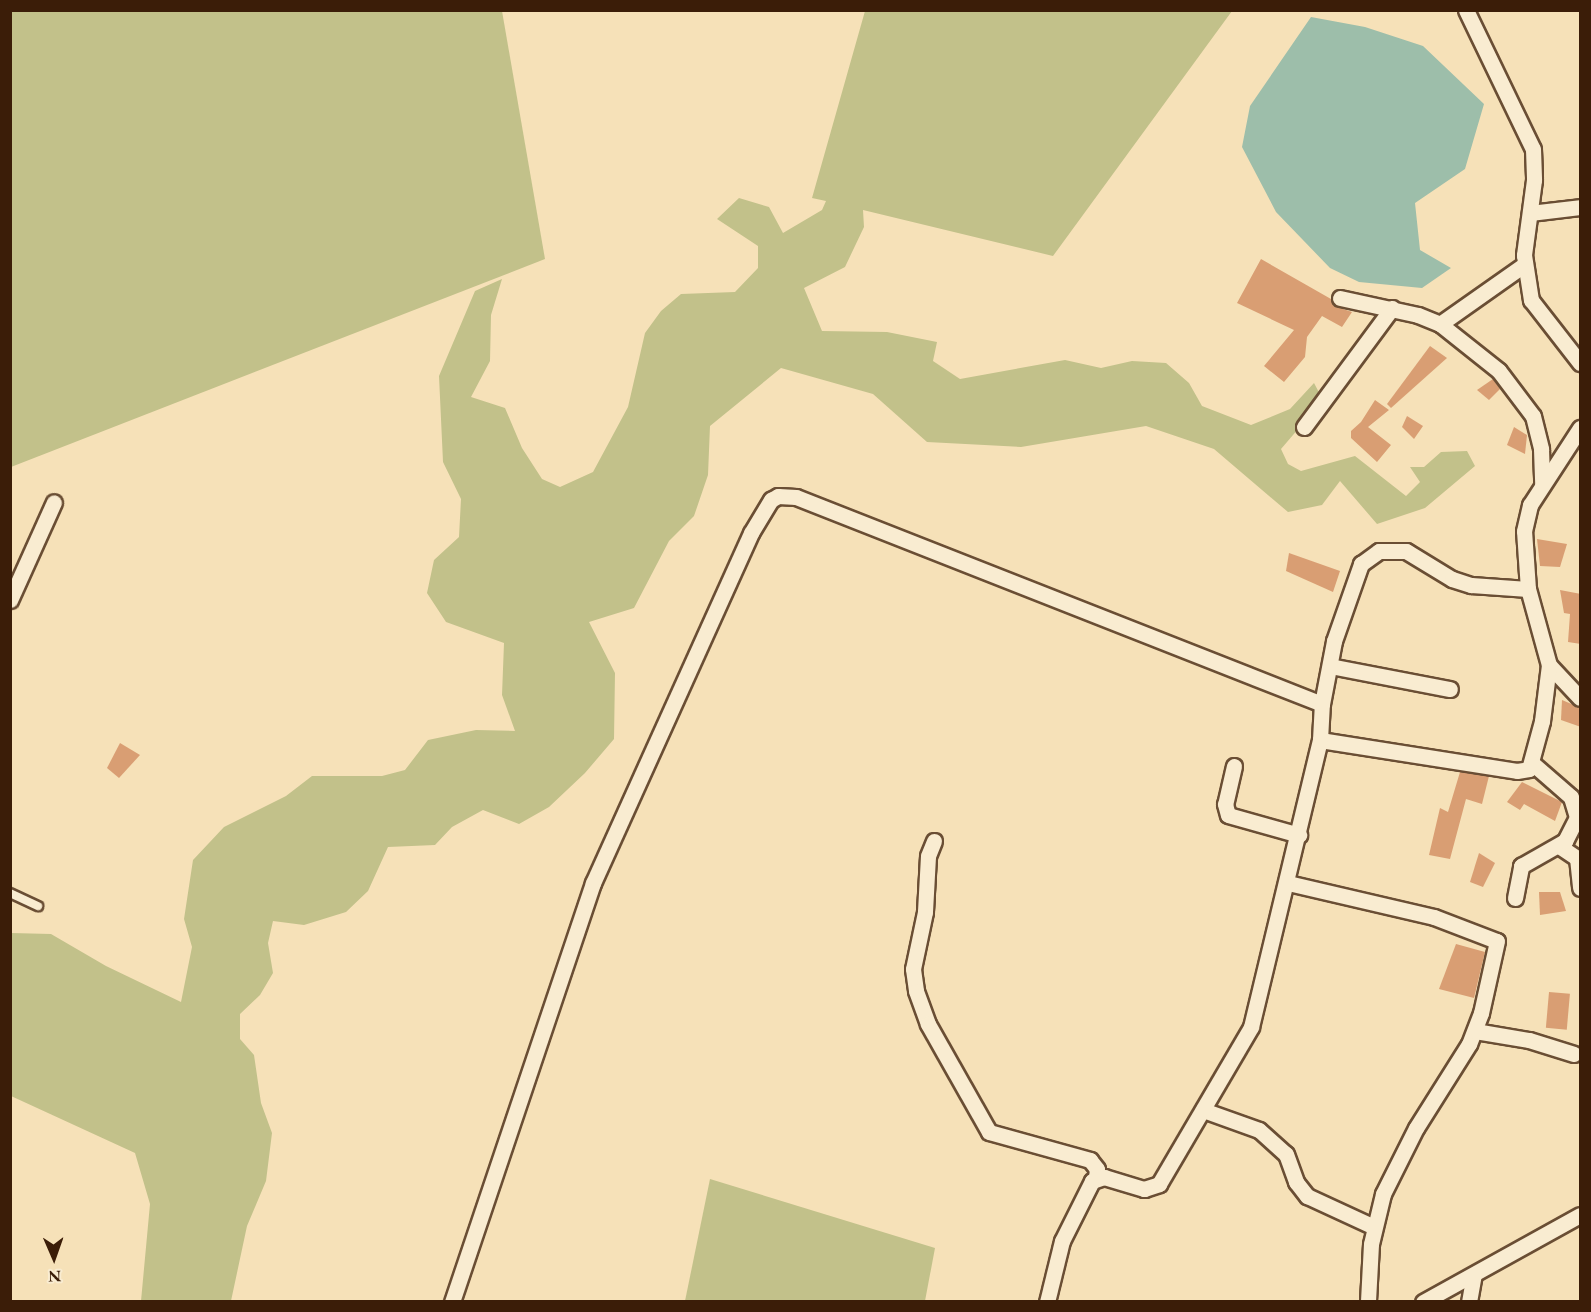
<!DOCTYPE html>
<style>
body{margin:0}
#map{position:relative;width:1591px;height:1312px;overflow:hidden;background:#f6e1b8;font-family:"EB Garamond",serif}
div>[style]{position:absolute}
.green>*{inset:0;background:#c2c18a}
.water>*{inset:0;background:#9dbeaa}
.building>*{inset:0;background:#d99e73;transform-origin:0 0}
.roads{filter:drop-shadow(2px 0 #6a4e34) drop-shadow(-2px 0 #6a4e34) drop-shadow(0 2px #6a4e34) drop-shadow(0 -2px #6a4e34)}
.lane>*{height:8px;margin:-4px;padding:0 4px;transform-origin:4px;border-radius:4px;background:#f9ecd1}
.street>*{height:15px;margin:-7.5px;padding:0 7.5px;transform-origin:7.5px;border-radius:7.5px;background:#f9ecd1}
span{translate:-50% -50%;white-space:nowrap;text-align:center;line-height:1.15;-webkit-text-stroke:4.5px #f9ecd1;paint-order:stroke}
.frame{position:absolute;inset:0;border:12px solid #3b1d08;pointer-events:none}
.north{position:absolute;left:24px;top:1228px;width:60px;height:60px;-webkit-text-stroke:4px #f9ecd1;paint-order:stroke;rotate:178deg;font-size:16px;font-weight:700;line-height:24px;text-align:center;color:#3b1d08}
.north::after{content:'';display:block;margin:auto;width:21px;height:27px;background:#3b1d08;clip-path:polygon(50% 0,100% 100%,50% 72%,0 100%)}
</style>
<div id="map">
<div class="green">
<div style="clip-path:polygon(11px 10px,502px 11px,545px 259px,11px 467px)"></div>
<div style="clip-path:polygon(865px 11px,1232px 11px,1053px 256px,863px 210px,864px 227px,845px 267px,804px 288px,822px 331px,887px 332px,937px 342px,933px 361px,960px 379px,1065px 360px,1101px 368px,1132px 361px,1166px 363px,1189px 383px,1202px 406px,1251px 425px,1290px 409px,1314px 383px,1323px 400px,1281px 449px,1288px 464px,1301px 471px,1355px 456px,1406px 496px,1420px 482px,1410px 467px,1424px 467px,1441px 452px,1467px 451px,1475px 466px,1425px 508px,1377px 524px,1340px 481px,1322px 505px,1288px 512px,1214px 449px,1146px 426px,1021px 447px,927px 442px,873px 394px,781px 368px,710px 426px,708px 475px,694px 516px,669px 541px,634px 608px,589px 622px,615px 673px,614px 739px,585px 773px,549px 807px,519px 824px,483px 810px,452px 827px,435px 845px,388px 847px,368px 891px,346px 912px,304px 925px,273px 921px,268px 943px,273px 973px,260px 995px,240px 1014px,240px 1039px,254px 1055px,261px 1103px,272px 1133px,266px 1181px,247px 1226px,231px 1301px,141px 1301px,150px 1204px,135px 1153px,11px 1096px,11px 933px,51px 934px,106px 966px,181px 1002px,192px 947px,184px 919px,193px 860px,224px 827px,286px 796px,312px 776px,382px 776px,405px 770px,428px 740px,476px 730px,515px 731px,502px 695px,504px 643px,446px 622px,427px 593px,434px 560px,459px 537px,461px 499px,443px 462px,439px 376px,475px 291px,502px 279px,491px 315px,490px 361px,471px 397px,505px 408px,522px 448px,542px 479px,560px 487px,593px 472px,628px 407px,645px 333px,661px 311px,681px 294px,735px 292px,758px 268px,758px 246px,717px 219px,739px 198px,769px 207px,783px 233px,822px 210px,826px 201px,812px 198px)"></div>
<div style="clip-path:polygon(710px 1179px,935px 1248px,925px 1301px,685px 1301px)"></div>
</div>
<div class="water">
<div style="clip-path:polygon(1311px 17px,1365px 27px,1423px 46px,1484px 104px,1465px 169px,1415px 203px,1420px 250px,1451px 268px,1422px 288px,1359px 282px,1330px 268px,1276px 212px,1242px 147px,1250px 106px)"></div>
</div>
<div class="building">
<div style="clip-path:polygon(1261px 259px,1331px 299px,1334px 306px,1352px 312px,1342px 327px,1322px 316px,1307px 337px,1305px 357px,1284px 382px,1264px 366px,1294px 330px,1237px 303px)"></div>
<div style="clip-path:polygon(1430px 346px,1447px 358px,1391px 408px,1387px 404px)"></div>
<div style="clip-path:polygon(1493px 379px,1500px 389px,1489px 400px,1477px 390px)"></div>
<div style="clip-path:polygon(1375px 400px,1389px 410px,1368px 427px,1391px 445px,1377px 462px,1351px 438px,1351px 431px,1361px 422px)"></div>
<div style="clip-path:polygon(1407px 416px,1423px 426px,1414px 439px,1402px 427px)"></div>
<div style="clip-path:polygon(1514px 427px,1527px 435px,1525px 454px,1507px 445px)"></div>
<div style="clip-path:polygon(1537px 539px,1567px 544px,1560px 567px,1540px 566px)"></div>
<div style="clip-path:polygon(1289px 553px,1340px 571px,1333px 592px,1286px 571px)"></div>
<div style="clip-path:polygon(1560px 590px,1581px 594px,1581px 644px,1568px 642px,1570px 614px,1564px 613px)"></div>
<div style="clip-path:polygon(1562px 700px,1581px 708px,1581px 727px,1561px 720px)"></div>
<div style="clip-path:polygon(120px 743px,140px 755px,119px 778px,107px 768px)"></div>
<div style="clip-path:polygon(1460px 772px,1489px 776px,1482px 804px,1466px 799px,1450px 859px,1429px 855px,1440px 808px,1448px 812px)"></div>
<div style="clip-path:polygon(1522px 782px,1562px 802px,1555px 821px,1524px 804px,1520px 810px,1507px 802px)"></div>
<div style="clip-path:polygon(1479px 853px,1495px 863px,1483px 887px,1470px 882px)"></div>
<div style="clip-path:polygon(1539px 892px,1560px 892px,1566px 911px,1540px 915px)"></div>
<div style="clip-path:polygon(1456px 944px,1485px 952px,1474px 998px,1439px 989px)"></div>
<div style="left:1549px;top:992px;width:21px;height:36px;rotate:5deg"></div>
</div>
<div class="roads">
<div class="lane">
<div style="left:10px;top:893px;width:31px;rotate:25deg"></div>
</div>
<div class="street">
<div style="left:1466px;top:10px;width:154px;rotate:64.3deg"></div>
<div style="left:1533px;top:149px;width:31px;rotate:88deg"></div>
<div style="left:1534px;top:180px;width:76px;rotate:97.6deg"></div>
<div style="left:1524px;top:255px;width:46px;rotate:81.2deg"></div>
<div style="left:1531px;top:300px;width:80px;rotate:52.1deg"></div>
<div style="left:1530px;top:213px;width:50px;rotate:-6.8deg"></div>
<div style="left:1340px;top:298px;width:80px;rotate:12.3deg"></div>
<div style="left:1418px;top:315px;width:24px;rotate:22deg"></div>
<div style="left:1440px;top:324px;width:75px;rotate:38.5deg"></div>
<div style="left:1499px;top:371px;width:56px;rotate:52.9deg"></div>
<div style="left:1533px;top:416px;width:34px;rotate:76deg"></div>
<div style="left:1541px;top:449px;width:36px;rotate:88deg"></div>
<div style="left:1440px;top:324px;width:104px;rotate:-35.2deg"></div>
<div style="left:1304px;top:427px;width:148px;rotate:-53.5deg"></div>
<div style="left:10px;top:600px;width:107px;rotate:-65.8deg"></div>
<div style="left:1549px;top:665px;width:45px;rotate:46.8deg"></div>
<div style="left:1330px;top:666px;width:122px;rotate:10.9deg"></div>
<div style="left:1320px;top:740px;width:199px;rotate:8.9deg"></div>
<div style="left:1517px;top:771px;width:12px;rotate:-9deg"></div>
<div style="left:1529px;top:769px;width:50px;rotate:-74.8deg"></div>
<div style="left:1542px;top:721px;width:56px;rotate:-82.9deg"></div>
<div style="left:1549px;top:665px;width:79px;rotate:-105.4deg"></div>
<div style="left:1528px;top:589px;width:58px;rotate:-93.9deg"></div>
<div style="left:1524px;top:531px;width:27px;rotate:-77deg"></div>
<div style="left:1530px;top:505px;width:92px;rotate:-57deg"></div>
<div style="left:1234px;top:766px;width:39px;rotate:103deg"></div>
<div style="left:1225px;top:804px;width:11px;rotate:75deg"></div>
<div style="left:1228px;top:815px;width:74px;rotate:15.7deg"></div>
<div style="left:934px;top:841px;width:16px;rotate:112deg"></div>
<div style="left:928px;top:856px;width:56px;rotate:93.1deg"></div>
<div style="left:925px;top:912px;width:58px;rotate:101.9deg"></div>
<div style="left:913px;top:969px;width:22px;rotate:82deg"></div>
<div style="left:916px;top:991px;width:35px;rotate:70deg"></div>
<div style="left:928px;top:1024px;width:124px;rotate:60.5deg"></div>
<div style="left:989px;top:1132px;width:105px;rotate:15.5deg"></div>
<div style="left:1090px;top:1160px;width:11px;rotate:52deg"></div>
<div style="left:1097px;top:1169px;width:8px;rotate:97deg"></div>
<div style="left:1559px;top:846px;width:22px;rotate:34deg"></div>
<div style="left:1577px;top:858px;width:30px;rotate:84deg"></div>
<div style="left:1288px;top:883px;width:150px;rotate:13.1deg"></div>
<div style="left:1434px;top:917px;width:67px;rotate:20.9deg"></div>
<div style="left:1497px;top:941px;width:74px;rotate:102.5deg"></div>
<div style="left:1481px;top:1013px;width:33px;rotate:111deg"></div>
<div style="left:1469px;top:1044px;width:99px;rotate:122.2deg"></div>
<div style="left:1416px;top:1128px;width:74px;rotate:116.6deg"></div>
<div style="left:1383px;top:1194px;width:51px;rotate:103.5deg"></div>
<div style="left:1371px;top:1244px;width:58px;rotate:93deg"></div>
<div style="left:1515px;top:898px;width:33px;rotate:-79deg"></div>
<div style="left:1521px;top:866px;width:51px;rotate:-29.6deg"></div>
<div style="left:1565px;top:841px;width:27px;rotate:-63deg"></div>
<div style="left:1577px;top:817px;width:21px;rotate:-107deg"></div>
<div style="left:1571px;top:797px;width:50px;rotate:-139deg"></div>
<div style="left:1475px;top:1031px;width:55px;rotate:9.5deg"></div>
<div style="left:1529px;top:1040px;width:47px;rotate:17.3deg"></div>
<div style="left:1203px;top:1110px;width:59px;rotate:19.7deg"></div>
<div style="left:1259px;top:1130px;width:36px;rotate:42deg"></div>
<div style="left:1286px;top:1154px;width:30px;rotate:70deg"></div>
<div style="left:1296px;top:1182px;width:18px;rotate:52deg"></div>
<div style="left:1307px;top:1196px;width:74px;rotate:24.8deg"></div>
<div style="left:452px;top:1302px;width:442px;rotate:-71.4deg"></div>
<div style="left:593px;top:883px;width:384px;rotate:-65.7deg"></div>
<div style="left:751px;top:533px;width:39px;rotate:-59deg"></div>
<div style="left:771px;top:500px;width:8px;rotate:-30deg"></div>
<div style="left:778px;top:496px;width:18px;rotate:3deg"></div>
<div style="left:796px;top:497px;width:565px;rotate:21.48deg"></div>
<div style="left:1047px;top:1302px;width:63px;rotate:-76.2deg"></div>
<div style="left:1062px;top:1241px;width:67px;rotate:-63.4deg"></div>
<div style="left:1092px;top:1181px;width:13px;rotate:-18deg"></div>
<div style="left:1104px;top:1177px;width:42px;rotate:16.7deg"></div>
<div style="left:1144px;top:1189px;width:16px;rotate:-18deg"></div>
<div style="left:1159px;top:1184px;width:182px;rotate:-59.6deg"></div>
<div style="left:1251px;top:1027px;width:295px;rotate:-76.5deg"></div>
<div style="left:1320px;top:740px;width:36px;rotate:-87deg"></div>
<div style="left:1322px;top:704px;width:64px;rotate:-79.2deg"></div>
<div style="left:1334px;top:641px;width:82px;rotate:-70.7deg"></div>
<div style="left:1361px;top:564px;width:22px;rotate:-36deg"></div>
<div style="left:1379px;top:551px;width:27px"></div>
<div style="left:1406px;top:551px;width:54px;rotate:31.3deg"></div>
<div style="left:1452px;top:579px;width:20px;rotate:18deg"></div>
<div style="left:1471px;top:585px;width:57px;rotate:4deg"></div>
<div style="left:1423px;top:1302px;width:179px;rotate:-29deg"></div>
<div style="left:1469px;top:1302px;width:27px;rotate:-80deg"></div>
</div>
</div>
<div class="frame"></div>
<div class="north">N</div>
</div>
